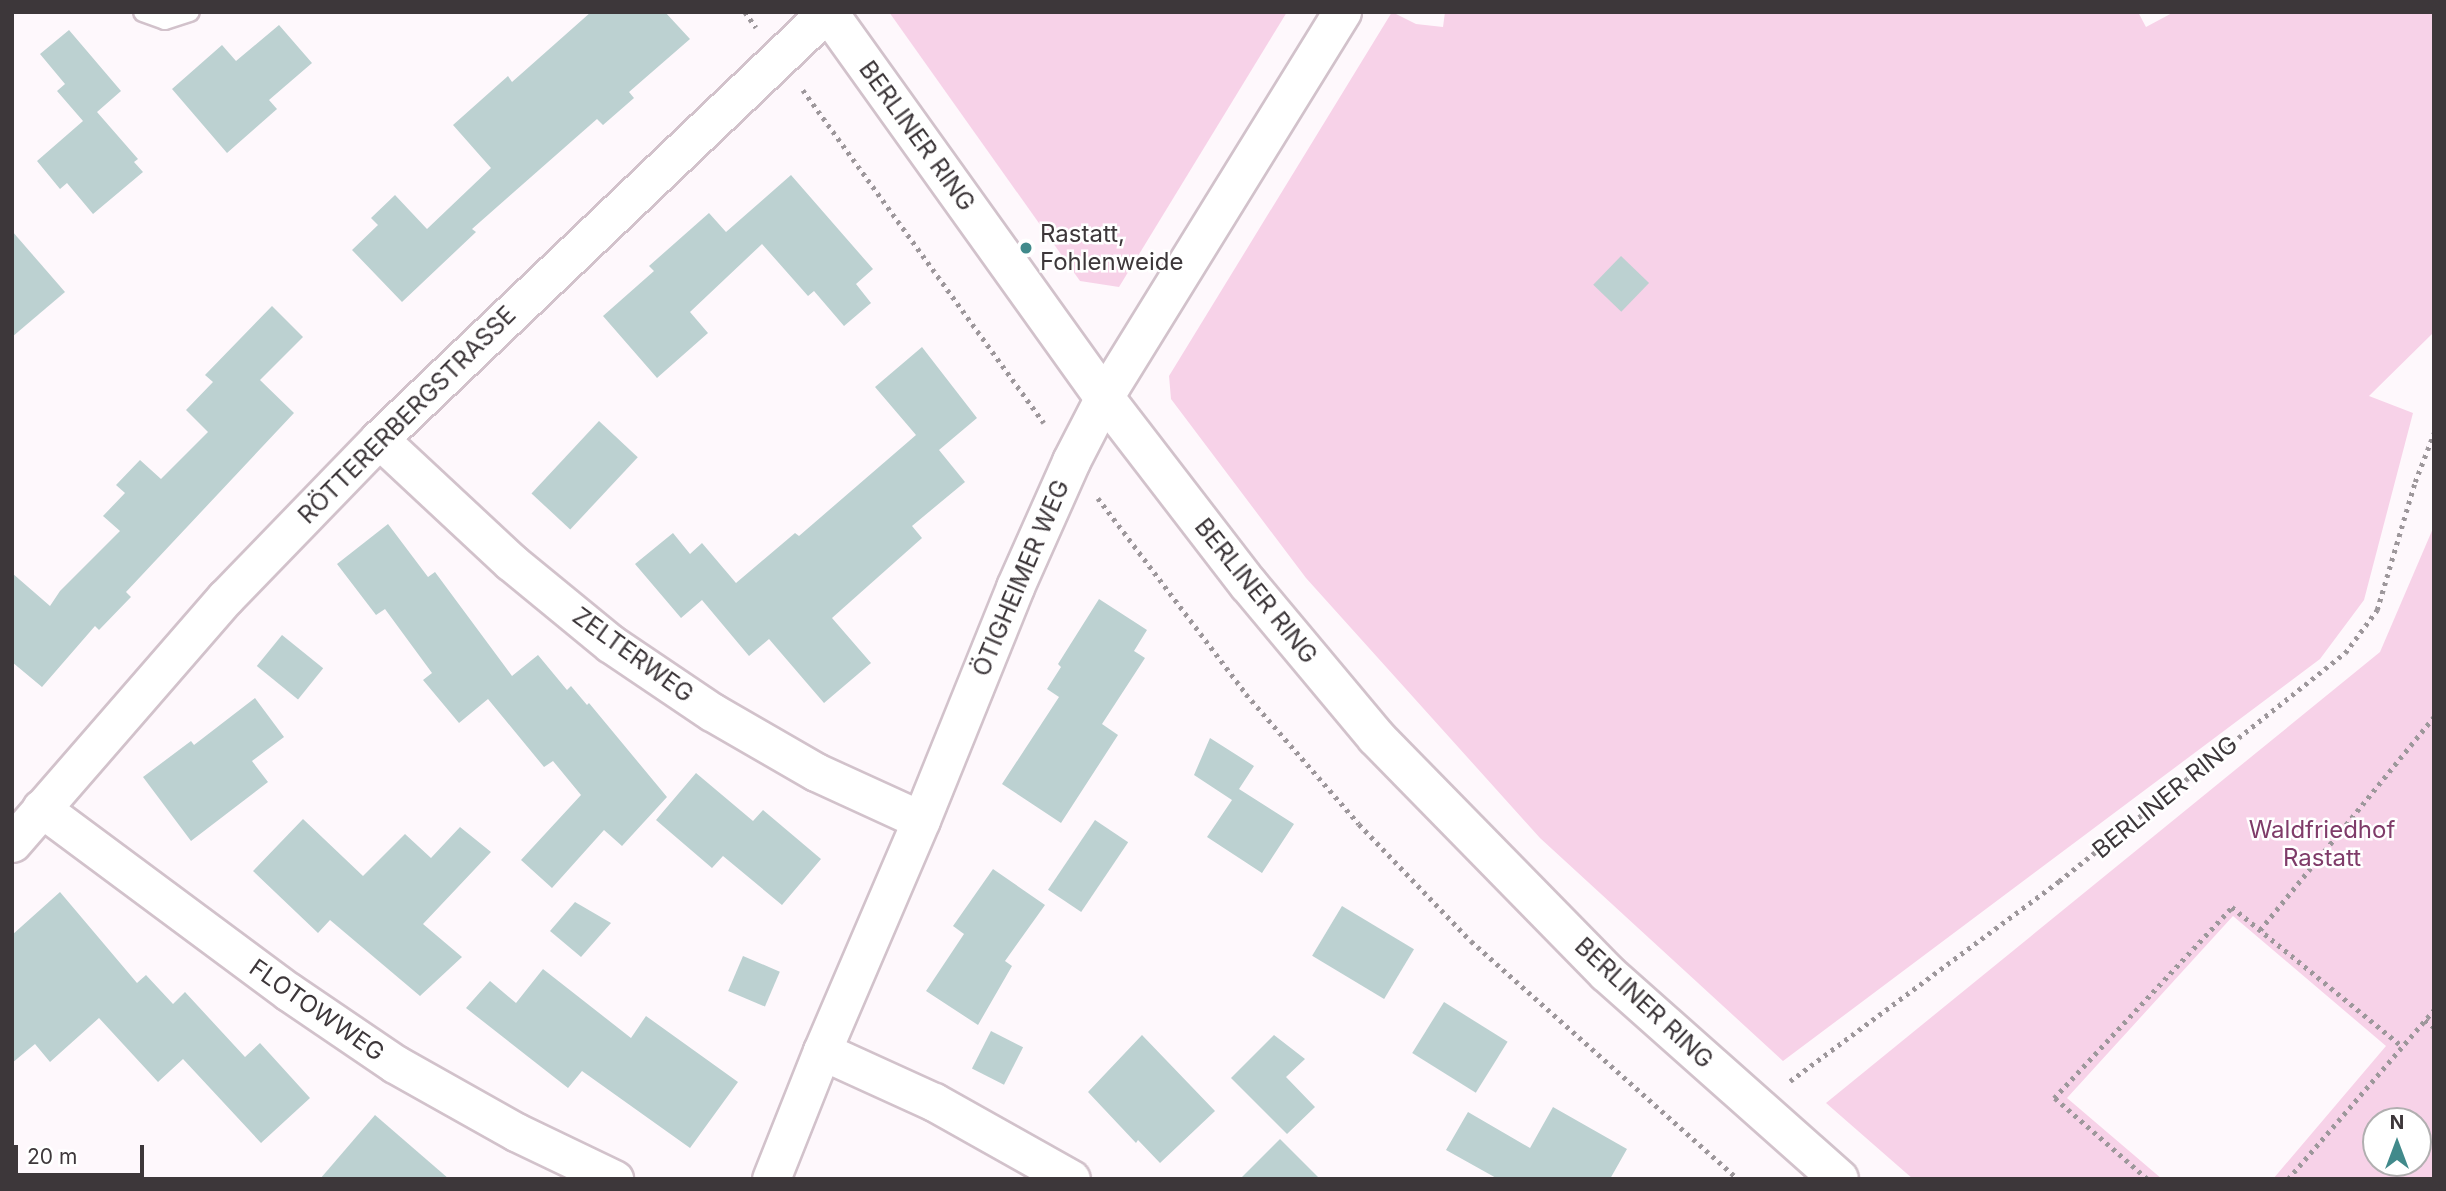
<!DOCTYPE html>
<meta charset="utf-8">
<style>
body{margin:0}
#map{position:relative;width:2446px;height:1191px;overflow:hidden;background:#fef8fc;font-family:Inter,sans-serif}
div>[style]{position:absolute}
.green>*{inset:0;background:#f7d2e8}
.building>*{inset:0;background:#bcd1d1;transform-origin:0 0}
.path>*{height:4.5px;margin-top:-2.25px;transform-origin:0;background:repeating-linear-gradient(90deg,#9d979b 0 3.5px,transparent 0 8.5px)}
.roads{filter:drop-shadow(2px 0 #d2c2cb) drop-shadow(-2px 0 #d2c2cb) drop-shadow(0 2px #d2c2cb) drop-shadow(0 -2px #d2c2cb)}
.lane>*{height:18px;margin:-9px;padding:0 9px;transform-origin:9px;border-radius:9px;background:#fff}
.street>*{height:37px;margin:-18.5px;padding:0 18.5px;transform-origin:18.5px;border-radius:18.5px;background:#fff}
.secondary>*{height:38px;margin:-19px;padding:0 19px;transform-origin:19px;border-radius:19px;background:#fff}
.dots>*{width:19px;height:19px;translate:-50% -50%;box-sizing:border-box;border:4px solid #fff;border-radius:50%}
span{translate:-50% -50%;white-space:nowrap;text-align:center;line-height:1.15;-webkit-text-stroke:5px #fff;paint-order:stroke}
.street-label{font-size:24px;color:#3d373a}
.poi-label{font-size:24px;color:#3d373a}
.left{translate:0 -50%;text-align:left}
.park-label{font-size:24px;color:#7f3b69}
.frame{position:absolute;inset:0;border:14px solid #3d373a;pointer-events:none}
.north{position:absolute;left:2362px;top:1107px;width:70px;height:70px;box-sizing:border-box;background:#fff;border:2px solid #b1afb0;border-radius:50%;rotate:0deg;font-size:19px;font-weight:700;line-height:28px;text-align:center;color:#3d373a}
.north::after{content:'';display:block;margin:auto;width:24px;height:32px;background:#418a8b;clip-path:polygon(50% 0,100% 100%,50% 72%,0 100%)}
.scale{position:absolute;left:14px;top:1145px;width:130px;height:32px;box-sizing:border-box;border:4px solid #3d373a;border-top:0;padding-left:9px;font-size:21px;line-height:24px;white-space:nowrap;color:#3d373a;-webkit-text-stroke:5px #fff;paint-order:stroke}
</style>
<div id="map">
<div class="green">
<div style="clip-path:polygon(889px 12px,1287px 12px,1119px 287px,1080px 281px)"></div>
<div style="clip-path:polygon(1392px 12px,1416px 24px,1443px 27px,1445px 12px,2138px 12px,2146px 27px,2174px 12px,2434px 12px,2434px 332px,2369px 396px,2413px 413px,2364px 600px,2320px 659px,1783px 1061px,1540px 838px,1306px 578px,1171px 399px,1169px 376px)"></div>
<div style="clip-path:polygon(evenodd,2434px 526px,2434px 1179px,2273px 1179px,2386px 1046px,2233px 916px,2067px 1098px,2162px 1179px,1913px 1179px,1826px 1103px,2380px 652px,2434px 526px,2418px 1121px,2418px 1163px,2376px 1163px,2376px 1121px,2418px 1121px)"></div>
</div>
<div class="building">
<div style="clip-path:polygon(591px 12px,665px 12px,690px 39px,629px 92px,634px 98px,603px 125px,597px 119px,472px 229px,476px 232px,402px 302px,352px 250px,378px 225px,371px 218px,395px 195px,427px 229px,491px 168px,453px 125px,508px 76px,512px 82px)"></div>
<div style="clip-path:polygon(279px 25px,312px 63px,269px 100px,277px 109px,227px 153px,172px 89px,222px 45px,236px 61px)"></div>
<div style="clip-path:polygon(69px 30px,121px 91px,97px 112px,138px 159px,134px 162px,143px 172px,93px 214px,67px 183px,60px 189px,37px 161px,83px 121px,57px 91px,65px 84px,40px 54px)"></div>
<div style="clip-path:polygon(791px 175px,873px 269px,856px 284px,871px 303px,844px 326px,814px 291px,808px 296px,762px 244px,690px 312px,708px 333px,657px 378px,603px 316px,654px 271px,649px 266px,709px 213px,726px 232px)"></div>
<div style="clip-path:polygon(12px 231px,65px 292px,12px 337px)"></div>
<div style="left:1621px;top:256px;width:39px;height:40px;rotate:44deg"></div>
<div style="clip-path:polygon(272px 306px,303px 337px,260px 380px,294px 413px,126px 592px,131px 597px,99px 630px,95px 626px,42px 687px,12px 662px,12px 573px,50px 606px,60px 591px,120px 531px,103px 516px,125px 493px,116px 485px,140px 460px,161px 479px,208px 432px,186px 410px,213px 382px,205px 375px)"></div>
<div style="clip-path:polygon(922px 347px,977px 418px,939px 450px,965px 482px,912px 526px,922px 538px,832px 618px,871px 663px,824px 703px,769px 639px,749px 656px,702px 600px,681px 618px,635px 564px,673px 533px,690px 554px,702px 543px,736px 583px,795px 533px,799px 536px,916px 435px,875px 387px)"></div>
<div style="left:599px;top:421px;width:53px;height:99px;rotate:43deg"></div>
<div style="clip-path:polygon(388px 524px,428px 577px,435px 572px,512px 676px,538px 655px,567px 690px,571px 686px,587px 705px,589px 703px,667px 797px,622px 846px,604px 830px,552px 888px,521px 860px,581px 795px,553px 761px,544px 767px,488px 699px,459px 723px,423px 680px,432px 673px,385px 609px,376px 615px,337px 564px)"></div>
<div style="clip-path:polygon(1099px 599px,1147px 630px,1134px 651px,1145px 658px,1102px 724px,1118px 735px,1061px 823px,1002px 784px,1059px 697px,1047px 689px,1061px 667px,1058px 664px)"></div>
<div style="left:282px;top:635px;width:53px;height:40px;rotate:39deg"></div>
<div style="clip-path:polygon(255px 698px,284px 737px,252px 761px,268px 782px,191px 841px,143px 777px,191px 741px,194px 745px)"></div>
<div style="clip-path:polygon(1210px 738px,1254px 766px,1239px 789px,1294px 824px,1262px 873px,1207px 837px,1232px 800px,1194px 775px)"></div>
<div style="clip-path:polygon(696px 773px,753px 821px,763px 810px,821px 859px,782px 905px,723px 856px,712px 868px,656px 820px)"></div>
<div style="clip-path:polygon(303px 819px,363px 876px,405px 834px,431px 858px,460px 827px,491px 852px,423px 924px,462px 957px,420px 996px,330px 920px,318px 933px,253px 871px)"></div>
<div style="left:1095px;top:820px;width:40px;height:84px;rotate:34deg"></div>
<div style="clip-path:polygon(993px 869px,1045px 905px,1005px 961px,1012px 966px,978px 1025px,926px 991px,964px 934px,953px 926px)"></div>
<div style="clip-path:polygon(60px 892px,137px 983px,146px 975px,173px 1004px,185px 992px,245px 1057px,260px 1043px,310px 1098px,261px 1143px,183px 1059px,158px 1082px,99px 1018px,50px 1062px,35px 1044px,12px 1063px,12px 935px)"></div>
<div style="clip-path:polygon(575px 902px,611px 923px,581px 957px,550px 931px)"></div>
<div style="left:1342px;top:906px;width:84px;height:58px;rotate:31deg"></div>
<div style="left:743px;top:956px;width:40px;height:38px;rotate:23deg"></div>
<div style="clip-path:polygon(543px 969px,631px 1038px,646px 1016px,738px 1082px,690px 1148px,582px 1071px,568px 1088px,466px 1008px,490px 981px,516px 1003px)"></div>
<div style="left:1444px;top:1002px;width:75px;height:60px;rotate:32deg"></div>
<div style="left:991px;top:1031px;width:36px;height:42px;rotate:27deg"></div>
<div style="clip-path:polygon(1142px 1035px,1215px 1111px,1160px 1163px,1138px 1140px,1136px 1143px,1088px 1092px)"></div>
<div style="clip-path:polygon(1274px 1035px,1305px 1059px,1286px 1077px,1315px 1107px,1287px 1134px,1231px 1078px)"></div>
<div style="clip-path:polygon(1553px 1107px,1627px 1149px,1610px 1179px,1498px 1179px,1446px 1150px,1468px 1112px,1530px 1148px)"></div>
<div style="clip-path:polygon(375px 1115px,449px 1179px,320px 1179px)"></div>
<div style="clip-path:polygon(1280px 1139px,1320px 1179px,1240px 1179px)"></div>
</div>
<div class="path">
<div style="left:745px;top:12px;width:19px;rotate:54deg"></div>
<div style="left:803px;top:90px;width:411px;rotate:54.1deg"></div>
<div style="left:1098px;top:498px;width:246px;rotate:52.9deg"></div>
<div style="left:1246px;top:694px;width:172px;rotate:49deg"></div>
<div style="left:1359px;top:824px;width:162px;rotate:46.3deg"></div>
<div style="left:1471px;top:941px;width:358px;rotate:41.7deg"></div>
<div style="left:2260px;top:930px;width:275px;rotate:-50.8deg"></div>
<div style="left:2425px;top:1020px;width:11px;rotate:38deg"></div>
<div style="left:1790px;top:1081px;width:335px;rotate:-36.6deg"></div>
<div style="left:2059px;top:881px;width:366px;rotate:-38.6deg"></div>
<div style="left:2345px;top:653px;width:54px;rotate:-53.3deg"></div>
<div style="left:2377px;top:610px;width:134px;rotate:-73.5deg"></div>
<div style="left:2415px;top:482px;width:53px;rotate:-68.8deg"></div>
<div style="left:2147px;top:1179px;width:123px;rotate:-138.9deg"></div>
<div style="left:2054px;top:1098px;width:261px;rotate:-47deg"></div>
<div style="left:2232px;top:907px;width:220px;rotate:39.3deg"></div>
<div style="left:2288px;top:1179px;width:223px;rotate:-49.2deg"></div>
</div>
<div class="roads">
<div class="lane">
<div style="left:143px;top:12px;width:23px;rotate:20deg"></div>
<div style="left:165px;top:20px;width:26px;rotate:-18deg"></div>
</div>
<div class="street">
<div style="left:379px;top:439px;width:180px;rotate:43deg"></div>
<div style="left:511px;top:562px;width:129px;rotate:39.4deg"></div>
<div style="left:611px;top:644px;width:122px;rotate:34deg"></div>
<div style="left:712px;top:712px;width:120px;rotate:30deg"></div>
<div style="left:816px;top:772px;width:115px;rotate:24.6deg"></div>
<div style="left:41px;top:808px;width:309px;rotate:36.6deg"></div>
<div style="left:289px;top:992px;width:128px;rotate:34.2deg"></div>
<div style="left:395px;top:1064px;width:139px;rotate:29.3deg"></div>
<div style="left:516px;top:1132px;width:109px;rotate:25.6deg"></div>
<div style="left:12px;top:843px;width:326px;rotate:-49deg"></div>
<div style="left:226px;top:597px;width:220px;rotate:-45.9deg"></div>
<div style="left:379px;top:439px;width:619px;rotate:-43.63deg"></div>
<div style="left:822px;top:1051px;width:123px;rotate:24.5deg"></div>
<div style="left:934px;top:1102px;width:157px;rotate:29.3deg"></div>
<div style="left:771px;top:1179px;width:138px;rotate:-68.3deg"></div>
<div style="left:822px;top:1051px;width:251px;rotate:-66.8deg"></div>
<div style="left:921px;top:820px;width:251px;rotate:-68deg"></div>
<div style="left:1015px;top:587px;width:138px;rotate:-66deg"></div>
<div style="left:1071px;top:461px;width:72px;rotate:-62.7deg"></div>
<div style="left:1104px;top:397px;width:453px;rotate:-58.3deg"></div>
</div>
<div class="secondary">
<div style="left:828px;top:12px;width:474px;rotate:54.4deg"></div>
<div style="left:1104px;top:397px;width:237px;rotate:52.4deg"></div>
<div style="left:1249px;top:585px;width:198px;rotate:50.1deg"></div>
<div style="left:1376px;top:737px;width:330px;rotate:45.6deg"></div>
<div style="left:1607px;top:973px;width:310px;rotate:41.6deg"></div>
</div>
</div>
<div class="dots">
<div style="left:1026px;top:248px;background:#418a8b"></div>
</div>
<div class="street-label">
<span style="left:917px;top:136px;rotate:54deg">BERLINER RING</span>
<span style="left:407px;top:415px;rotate:-45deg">RÖTTERERBERGSTRASSE</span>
<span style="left:1021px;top:578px;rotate:-67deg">ÖTIGHEIMER WEG</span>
<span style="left:1256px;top:591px;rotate:51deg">BERLINER RING</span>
<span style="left:633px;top:655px;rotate:36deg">ZELTERWEG</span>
<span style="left:2165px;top:797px;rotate:-39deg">BERLINER RING</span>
<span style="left:1644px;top:1003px;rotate:43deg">BERLINER RING</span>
<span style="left:317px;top:1010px;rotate:35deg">FLOTOWWEG</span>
</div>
<div class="poi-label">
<span class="left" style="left:1040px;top:248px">Rastatt,<br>Fohlenweide</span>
</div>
<div class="park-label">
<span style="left:2322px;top:844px">Waldfriedhof<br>Rastatt</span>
</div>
<div class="frame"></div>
<div class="north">N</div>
<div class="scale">20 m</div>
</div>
